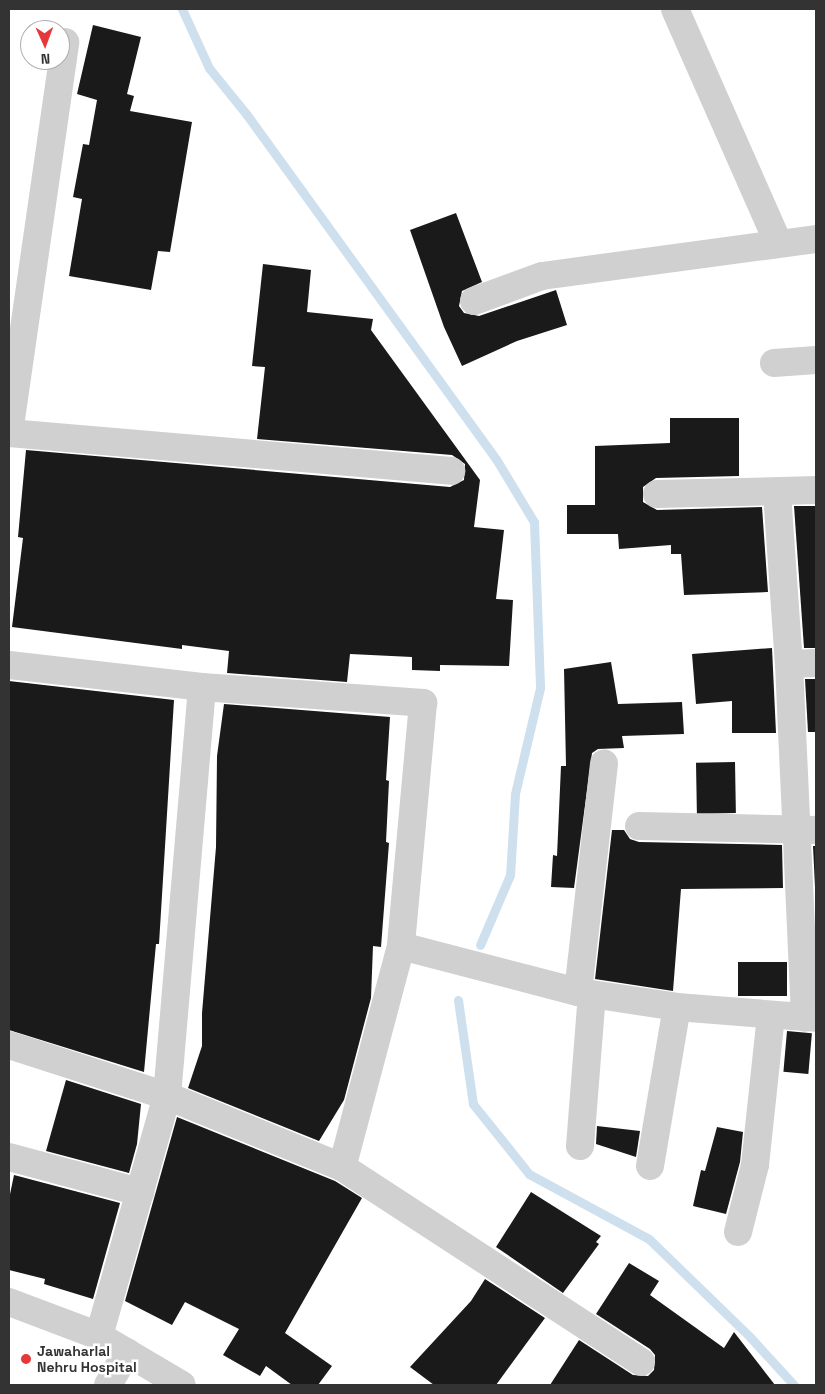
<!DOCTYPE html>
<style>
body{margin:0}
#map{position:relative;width:825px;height:1394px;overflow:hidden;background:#fff;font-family:"Space Grotesk",sans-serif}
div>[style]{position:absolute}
.stream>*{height:9px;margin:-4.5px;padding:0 4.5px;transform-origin:4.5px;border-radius:4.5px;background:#cee0ee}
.building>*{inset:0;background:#1a1a1a;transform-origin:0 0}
.minor>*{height:28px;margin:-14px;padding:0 14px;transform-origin:14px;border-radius:14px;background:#d0d0d0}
.dots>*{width:14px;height:14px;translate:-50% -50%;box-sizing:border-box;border:2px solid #fff;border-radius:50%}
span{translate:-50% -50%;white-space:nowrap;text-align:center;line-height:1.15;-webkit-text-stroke:5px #fff;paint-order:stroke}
.poi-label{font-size:14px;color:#333;font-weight:700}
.left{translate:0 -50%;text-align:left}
.frame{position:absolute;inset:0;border:10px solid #333;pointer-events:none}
.north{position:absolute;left:20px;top:20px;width:50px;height:50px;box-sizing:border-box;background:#fff;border:1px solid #adadad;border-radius:50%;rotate:178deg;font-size:14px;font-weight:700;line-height:20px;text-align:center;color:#333}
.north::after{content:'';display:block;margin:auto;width:18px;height:22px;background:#e6383a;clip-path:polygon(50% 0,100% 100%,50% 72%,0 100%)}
</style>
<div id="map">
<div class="stream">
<div style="left:182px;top:9px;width:65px;rotate:65.4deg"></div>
<div style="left:209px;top:68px;width:60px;rotate:51deg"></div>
<div style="left:247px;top:115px;width:425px;rotate:54.1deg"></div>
<div style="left:496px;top:459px;width:74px;rotate:58.9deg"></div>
<div style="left:534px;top:522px;width:166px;rotate:87.9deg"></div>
<div style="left:540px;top:688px;width:109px;rotate:103.3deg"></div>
<div style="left:515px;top:794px;width:81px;rotate:93.5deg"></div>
<div style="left:510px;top:875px;width:76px;rotate:113.2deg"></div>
<div style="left:458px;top:1000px;width:105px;rotate:81.8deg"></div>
<div style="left:473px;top:1104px;width:90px;rotate:51.3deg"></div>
<div style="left:529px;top:1174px;width:136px;rotate:28.4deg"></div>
<div style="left:649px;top:1239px;width:141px;rotate:44.1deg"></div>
<div style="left:750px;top:1337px;width:65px;rotate:47.5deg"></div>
</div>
<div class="building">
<div style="clip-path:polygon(93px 25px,141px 37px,127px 94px,134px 96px,130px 111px,192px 122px,170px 252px,158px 251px,151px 290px,69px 276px,82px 199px,73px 197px,83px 144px,89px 145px,97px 100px,77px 94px)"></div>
<div style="clip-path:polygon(456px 213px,482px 282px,462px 291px,459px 306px,464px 313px,479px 316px,556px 290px,567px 325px,517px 341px,462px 366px,444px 327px,410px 230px)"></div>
<div style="clip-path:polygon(263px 264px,311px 270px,307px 312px,373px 319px,371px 330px,480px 480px,474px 527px,504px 530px,496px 599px,513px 600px,509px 666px,440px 665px,440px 671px,412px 670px,412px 657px,350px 654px,347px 682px,227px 673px,229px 651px,182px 645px,182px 649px,12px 627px,23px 538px,18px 537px,26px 450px,450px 487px,464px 480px,465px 464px,452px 455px,257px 439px,265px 367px,252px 366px)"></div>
<div style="clip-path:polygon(670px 418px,739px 418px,739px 476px,656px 478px,643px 487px,643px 502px,657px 510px,762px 507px,768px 592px,684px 595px,681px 554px,671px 554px,671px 545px,619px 549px,618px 534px,567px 534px,567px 505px,595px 505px,595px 446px,670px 443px)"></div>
<div style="clip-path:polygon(794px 506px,816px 506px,816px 648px,804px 648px)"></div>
<div style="clip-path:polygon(772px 648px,776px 733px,732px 733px,732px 701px,696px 704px,692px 654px)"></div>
<div style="clip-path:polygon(611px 662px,618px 704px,682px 702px,684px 734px,622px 736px,624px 748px,598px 749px,592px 753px,574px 888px,551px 887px,553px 855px,557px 856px,561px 766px,566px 766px,564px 669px)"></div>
<div style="clip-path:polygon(805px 679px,816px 679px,816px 732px,808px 732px)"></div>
<div style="clip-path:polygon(9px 681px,174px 700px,159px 944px,156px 944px,144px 1072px,9px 1030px)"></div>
<div style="clip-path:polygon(224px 704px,390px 717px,386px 780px,389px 781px,386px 842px,389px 843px,381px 947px,373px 946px,371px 998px,344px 1100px,319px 1141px,188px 1088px,202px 1046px,202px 1013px,216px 847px,217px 756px)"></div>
<div style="left:735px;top:762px;width:51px;height:39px;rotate:89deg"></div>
<div style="clip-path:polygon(612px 830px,624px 830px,630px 839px,639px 842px,782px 845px,783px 888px,681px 889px,673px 991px,595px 979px)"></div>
<div style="clip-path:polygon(813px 846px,816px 846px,816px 887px,815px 887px)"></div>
<div style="left:738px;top:962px;width:49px;height:34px"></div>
<div style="left:787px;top:1031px;width:25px;height:41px;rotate:5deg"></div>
<div style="clip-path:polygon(66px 1080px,141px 1104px,137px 1144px,129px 1173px,46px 1151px)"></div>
<div style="clip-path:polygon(177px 1117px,335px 1181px,362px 1198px,285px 1333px,332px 1366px,318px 1385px,292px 1385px,266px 1366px,260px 1376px,223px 1355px,239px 1329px,185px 1302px,172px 1325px,125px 1301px)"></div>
<div style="clip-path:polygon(597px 1126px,640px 1131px,636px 1157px,596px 1144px)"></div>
<div style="clip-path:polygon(717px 1127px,743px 1132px,740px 1162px,726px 1214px,693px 1206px,701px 1170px,705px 1171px)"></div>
<div style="clip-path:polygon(14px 1175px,120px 1203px,93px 1299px,44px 1284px,45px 1279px,9px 1270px,9px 1199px)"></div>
<div style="clip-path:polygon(531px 1192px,601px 1236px,596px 1242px,599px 1244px,563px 1293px,496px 1247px)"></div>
<div style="clip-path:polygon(629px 1263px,659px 1281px,650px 1295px,724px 1348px,734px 1332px,775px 1385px,550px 1385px,579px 1340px,633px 1375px,648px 1376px,654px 1370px,655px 1355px,650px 1349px,596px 1314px)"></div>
<div style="clip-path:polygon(485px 1279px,545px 1318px,496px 1385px,434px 1385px,410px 1367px,471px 1301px)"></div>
</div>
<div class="minor">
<div style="left:675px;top:9px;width:256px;rotate:66.2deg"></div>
<div style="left:474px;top:301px;width:72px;rotate:-20.2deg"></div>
<div style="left:542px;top:276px;width:276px;rotate:-7.7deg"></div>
<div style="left:774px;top:363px;width:42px;rotate:-4.1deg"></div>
<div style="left:9px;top:433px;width:444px;rotate:4.9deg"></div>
<div style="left:9px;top:433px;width:395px;rotate:-81.8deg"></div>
<div style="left:777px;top:493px;width:171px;rotate:86deg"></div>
<div style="left:789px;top:664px;width:354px;rotate:87.4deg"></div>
<div style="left:657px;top:494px;width:159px;rotate:-1.4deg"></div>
<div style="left:789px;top:664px;width:27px;rotate:-2deg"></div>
<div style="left:9px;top:665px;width:194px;rotate:6.5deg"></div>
<div style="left:202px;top:687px;width:222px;rotate:4.1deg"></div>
<div style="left:423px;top:703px;width:244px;rotate:95.2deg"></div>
<div style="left:401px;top:946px;width:229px;rotate:104.9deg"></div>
<div style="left:639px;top:826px;width:177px;rotate:1.3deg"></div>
<div style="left:401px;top:946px;width:183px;rotate:14.6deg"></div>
<div style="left:578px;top:992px;width:100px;rotate:8.6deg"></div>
<div style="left:677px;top:1007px;width:139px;rotate:4.5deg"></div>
<div style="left:578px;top:992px;width:230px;rotate:-83.5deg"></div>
<div style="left:9px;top:1045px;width:166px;rotate:17.9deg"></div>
<div style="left:167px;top:1096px;width:189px;rotate:22.1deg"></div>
<div style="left:342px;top:1167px;width:357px;rotate:33.1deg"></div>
<div style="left:580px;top:1146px;width:152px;rotate:-85.5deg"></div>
<div style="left:9px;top:1157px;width:136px;rotate:15deg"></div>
<div style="left:650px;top:1166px;width:161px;rotate:-80.4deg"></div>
<div style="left:738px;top:1232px;width:69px;rotate:-75.8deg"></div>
<div style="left:755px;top:1165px;width:151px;rotate:-83.9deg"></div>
<div style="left:9px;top:1302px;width:96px;rotate:20.7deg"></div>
<div style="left:99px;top:1336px;width:96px;rotate:30.6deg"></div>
<div style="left:99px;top:1336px;width:249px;rotate:-74.2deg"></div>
<div style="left:167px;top:1096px;width:410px;rotate:-85.1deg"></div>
<div style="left:108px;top:1385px;width:38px;rotate:-60deg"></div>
</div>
<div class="dots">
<div style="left:26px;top:1359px;background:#e6383a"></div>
</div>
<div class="poi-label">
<span class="left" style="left:37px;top:1359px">Jawaharlal<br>Nehru Hospital</span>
</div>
<div class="frame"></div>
<div class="north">N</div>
</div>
